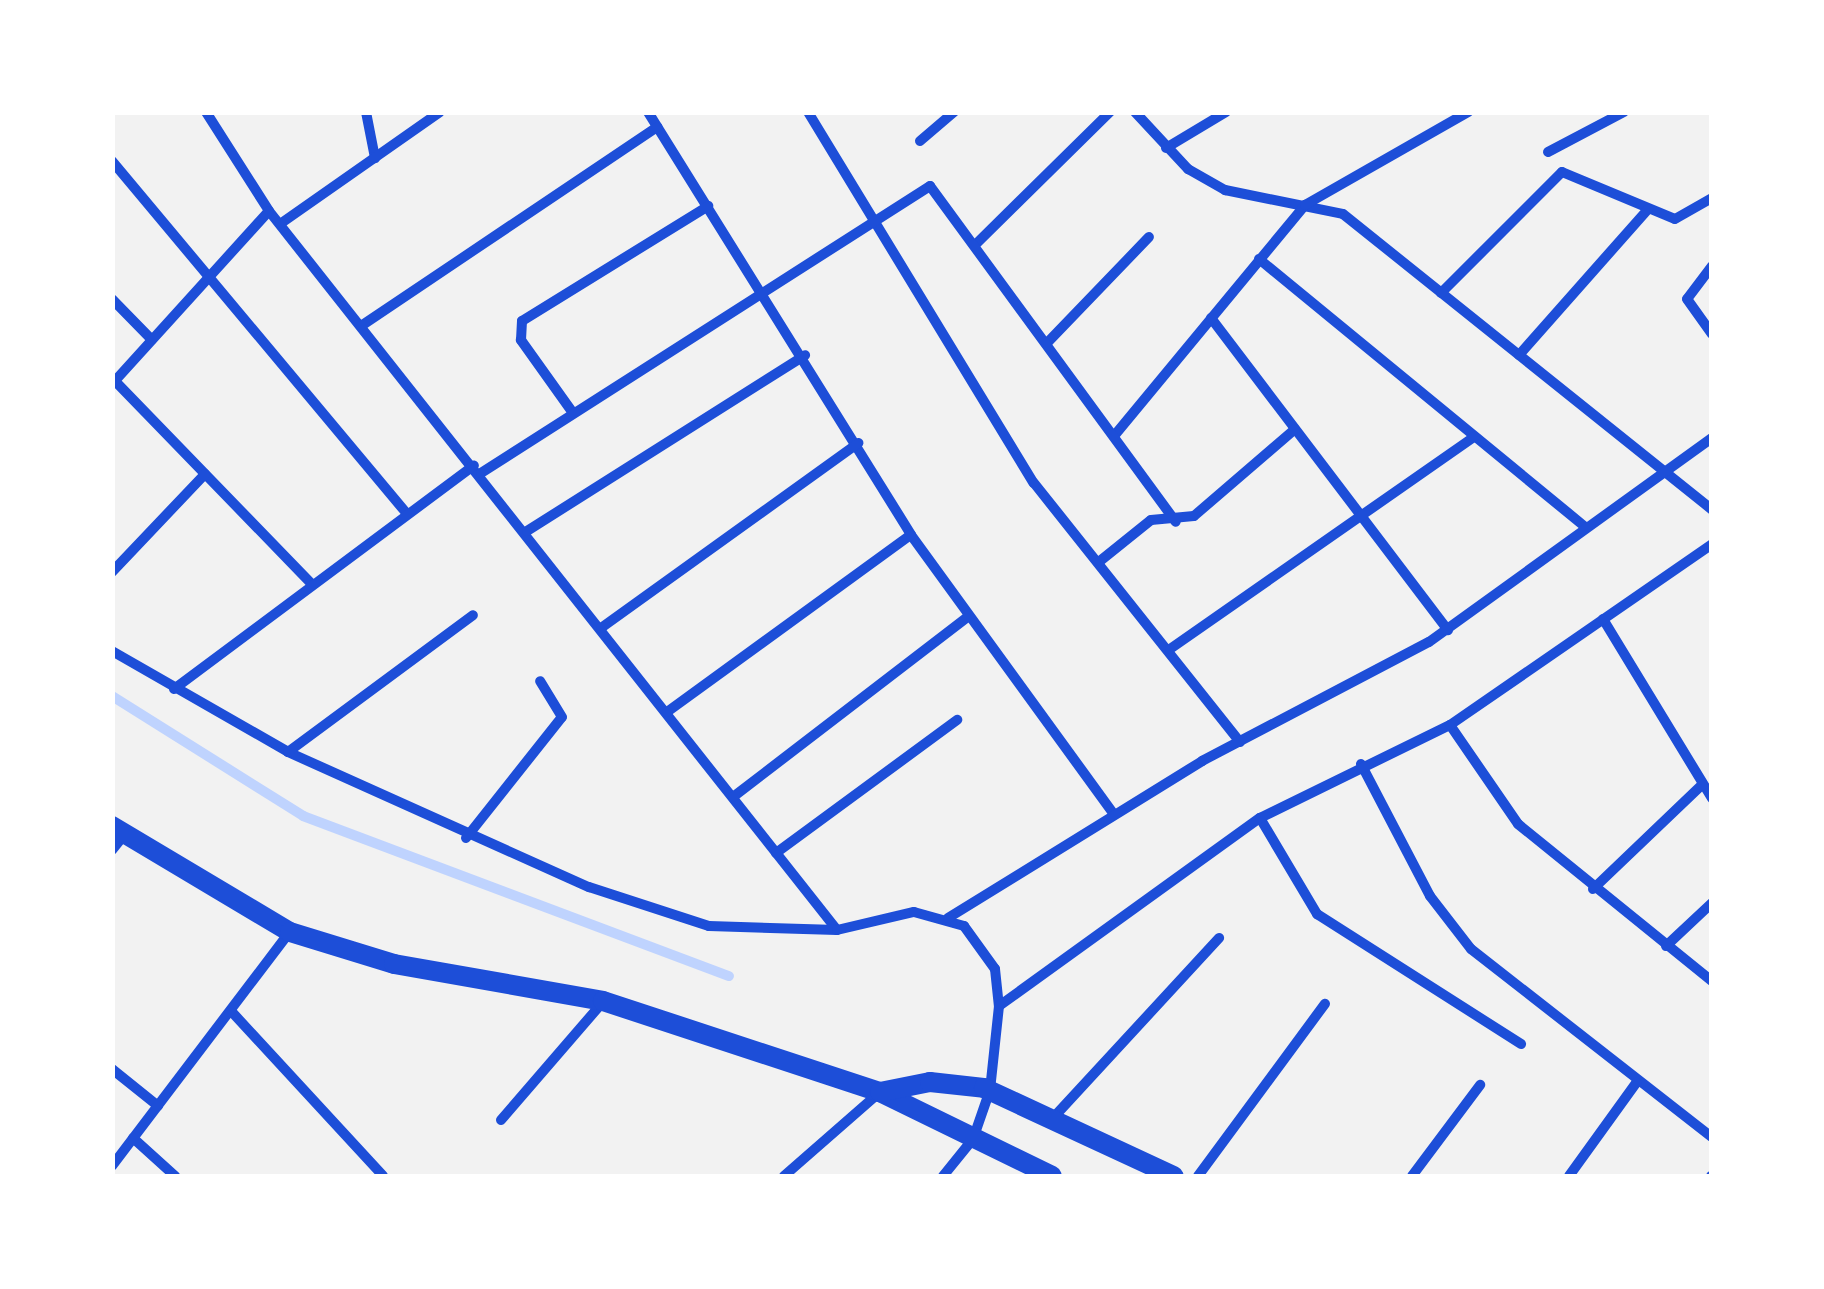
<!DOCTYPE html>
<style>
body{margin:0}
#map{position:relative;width:1824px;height:1289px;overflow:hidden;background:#f2f2f2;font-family:"Playfair Display",serif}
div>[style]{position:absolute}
.stream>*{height:10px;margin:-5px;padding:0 5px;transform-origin:5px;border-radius:5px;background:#bfd3fe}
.minor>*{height:10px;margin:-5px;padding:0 5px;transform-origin:5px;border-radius:5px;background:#1d4ed8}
.secondary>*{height:20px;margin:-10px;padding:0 10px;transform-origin:10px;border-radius:10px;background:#1d4ed8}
span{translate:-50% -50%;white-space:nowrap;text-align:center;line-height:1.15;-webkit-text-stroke:8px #fff;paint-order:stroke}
.frame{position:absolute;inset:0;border:115px solid #fff;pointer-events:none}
</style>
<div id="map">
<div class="stream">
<div style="left:112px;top:696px;width:226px;rotate:32.1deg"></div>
<div style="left:303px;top:816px;width:455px;rotate:20.6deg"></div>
</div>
<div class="minor">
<div style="left:206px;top:112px;width:117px;rotate:57.5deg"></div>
<div style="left:269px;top:211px;width:916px;rotate:51.69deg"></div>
<div style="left:366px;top:112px;width:47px;rotate:78.9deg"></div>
<div style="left:648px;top:112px;width:498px;rotate:58.1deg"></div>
<div style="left:911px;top:535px;width:345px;rotate:54deg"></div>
<div style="left:808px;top:112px;width:434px;rotate:58.7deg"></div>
<div style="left:1034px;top:483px;width:331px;rotate:51.5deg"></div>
<div style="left:1135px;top:112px;width:78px;rotate:47.1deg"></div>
<div style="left:1188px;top:169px;width:43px;rotate:29.6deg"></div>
<div style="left:1225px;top:190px;width:120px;rotate:11.5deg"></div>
<div style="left:1343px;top:214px;width:473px;rotate:38.7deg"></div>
<div style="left:920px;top:141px;width:45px;rotate:-40.5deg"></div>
<div style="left:1166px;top:148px;width:70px;rotate:-31deg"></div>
<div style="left:1548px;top:152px;width:86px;rotate:-27.8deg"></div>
<div style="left:112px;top:161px;width:460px;rotate:50.1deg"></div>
<div style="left:280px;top:224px;width:195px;rotate:-35deg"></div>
<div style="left:977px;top:243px;width:187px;rotate:-44.6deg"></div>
<div style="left:1259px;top:259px;width:423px;rotate:39.4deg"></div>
<div style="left:1712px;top:266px;width:41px;rotate:127.1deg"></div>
<div style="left:1687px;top:299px;width:43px;rotate:54.5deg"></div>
<div style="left:1441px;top:293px;width:171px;rotate:-45deg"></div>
<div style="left:1562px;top:172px;width:122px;rotate:22.6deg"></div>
<div style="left:1675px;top:219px;width:43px;rotate:-29.6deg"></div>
<div style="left:112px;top:299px;width:57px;rotate:45.7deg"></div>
<div style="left:1211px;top:318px;width:392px;rotate:52.8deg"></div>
<div style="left:361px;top:326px;width:357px;rotate:-33.9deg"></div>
<div style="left:1047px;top:343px;width:147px;rotate:-46.1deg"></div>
<div style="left:1519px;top:355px;width:195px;rotate:-48.5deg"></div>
<div style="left:115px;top:381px;width:283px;rotate:45.9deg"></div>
<div style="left:113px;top:383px;width:232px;rotate:-47.8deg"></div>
<div style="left:573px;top:413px;width:90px;rotate:-125.5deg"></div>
<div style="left:521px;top:340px;width:19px;rotate:-87deg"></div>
<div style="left:522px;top:321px;width:219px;rotate:-31.7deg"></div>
<div style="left:1114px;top:436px;width:300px;rotate:-50.4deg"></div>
<div style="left:1305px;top:205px;width:188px;rotate:-29.7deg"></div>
<div style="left:481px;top:473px;width:533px;rotate:-32.59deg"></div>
<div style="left:930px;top:186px;width:416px;rotate:53.8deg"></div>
<div style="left:527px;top:531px;width:329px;rotate:-32.3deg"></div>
<div style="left:1100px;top:561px;width:65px;rotate:-38.8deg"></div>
<div style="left:1151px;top:520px;width:43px;rotate:-5.3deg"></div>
<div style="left:1194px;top:516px;width:133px;rotate:-40.7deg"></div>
<div style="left:112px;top:572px;width:135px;rotate:-46.5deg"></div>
<div style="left:1603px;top:619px;width:210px;rotate:58.7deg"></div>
<div style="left:601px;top:628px;width:317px;rotate:-35.7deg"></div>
<div style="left:1170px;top:649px;width:371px;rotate:-34.9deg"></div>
<div style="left:112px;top:651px;width:203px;rotate:29.8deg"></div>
<div style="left:288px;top:752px;width:330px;rotate:24.2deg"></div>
<div style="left:589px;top:887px;width:126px;rotate:18deg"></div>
<div style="left:709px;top:926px;width:128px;rotate:1.8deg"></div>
<div style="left:837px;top:930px;width:79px;rotate:-13.2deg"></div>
<div style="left:914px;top:912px;width:52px;rotate:15.6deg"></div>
<div style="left:964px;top:926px;width:53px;rotate:54.2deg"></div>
<div style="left:995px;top:969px;width:37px;rotate:84deg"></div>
<div style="left:999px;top:1006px;width:84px;rotate:96.1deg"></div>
<div style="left:990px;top:1090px;width:52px;rotate:109.1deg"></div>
<div style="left:973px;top:1139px;width:48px;rotate:129deg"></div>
<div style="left:174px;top:689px;width:374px;rotate:-36.7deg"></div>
<div style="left:667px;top:712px;width:301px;rotate:-36deg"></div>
<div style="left:1450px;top:725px;width:120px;rotate:55.5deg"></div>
<div style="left:1518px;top:824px;width:250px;rotate:39deg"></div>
<div style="left:288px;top:752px;width:230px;rotate:-36.5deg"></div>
<div style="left:1361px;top:764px;width:149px;rotate:62.4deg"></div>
<div style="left:1430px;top:896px;width:67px;rotate:52.3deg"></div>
<div style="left:1471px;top:949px;width:306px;rotate:38deg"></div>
<div style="left:733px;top:797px;width:294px;rotate:-37.5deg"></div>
<div style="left:1260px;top:818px;width:112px;rotate:59.3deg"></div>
<div style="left:1317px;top:914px;width:242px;rotate:32.5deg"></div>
<div style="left:466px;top:838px;width:154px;rotate:-51.6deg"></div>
<div style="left:562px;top:717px;width:42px;rotate:-121.4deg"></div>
<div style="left:112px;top:850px;width:21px;rotate:-51deg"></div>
<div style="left:776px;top:853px;width:225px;rotate:-36.3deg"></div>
<div style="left:1593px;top:889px;width:151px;rotate:-43.7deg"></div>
<div style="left:948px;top:918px;width:299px;rotate:-31.7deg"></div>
<div style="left:1202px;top:761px;width:256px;rotate:-27.7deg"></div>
<div style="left:1429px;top:642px;width:349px;rotate:-35.8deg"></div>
<div style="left:1666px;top:946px;width:63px;rotate:-43.1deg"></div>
<div style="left:999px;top:1006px;width:322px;rotate:-35.8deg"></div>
<div style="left:1260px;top:818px;width:212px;rotate:-26.1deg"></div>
<div style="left:1450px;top:725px;width:318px;rotate:-34.6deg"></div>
<div style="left:231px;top:1011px;width:224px;rotate:47.3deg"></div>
<div style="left:112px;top:1069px;width:59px;rotate:38.8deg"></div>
<div style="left:1053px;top:1118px;width:245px;rotate:-47.3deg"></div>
<div style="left:501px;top:1120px;width:156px;rotate:-49.2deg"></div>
<div style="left:133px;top:1138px;width:57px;rotate:42.1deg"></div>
<div style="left:112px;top:1166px;width:293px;rotate:-52.8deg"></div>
<div style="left:784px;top:1176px;width:128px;rotate:-41.2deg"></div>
<div style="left:1198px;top:1176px;width:214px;rotate:-53.6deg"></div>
<div style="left:1412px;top:1176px;width:114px;rotate:-53.2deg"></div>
<div style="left:1569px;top:1176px;width:115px;rotate:-54.2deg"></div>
<div style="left:1711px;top:1176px;width:1px"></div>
</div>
<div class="secondary">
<div style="left:112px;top:826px;width:207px;rotate:30.8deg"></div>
<div style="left:290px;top:932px;width:109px;rotate:17.1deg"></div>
<div style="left:394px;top:964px;width:212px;rotate:10deg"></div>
<div style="left:603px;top:1001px;width:292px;rotate:18.2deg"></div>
<div style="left:880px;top:1092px;width:191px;rotate:26deg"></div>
<div style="left:880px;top:1092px;width:51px;rotate:-11.3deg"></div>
<div style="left:930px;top:1082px;width:54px;rotate:6.3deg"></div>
<div style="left:984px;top:1088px;width:209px;rotate:24.9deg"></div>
</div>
<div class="frame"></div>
</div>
